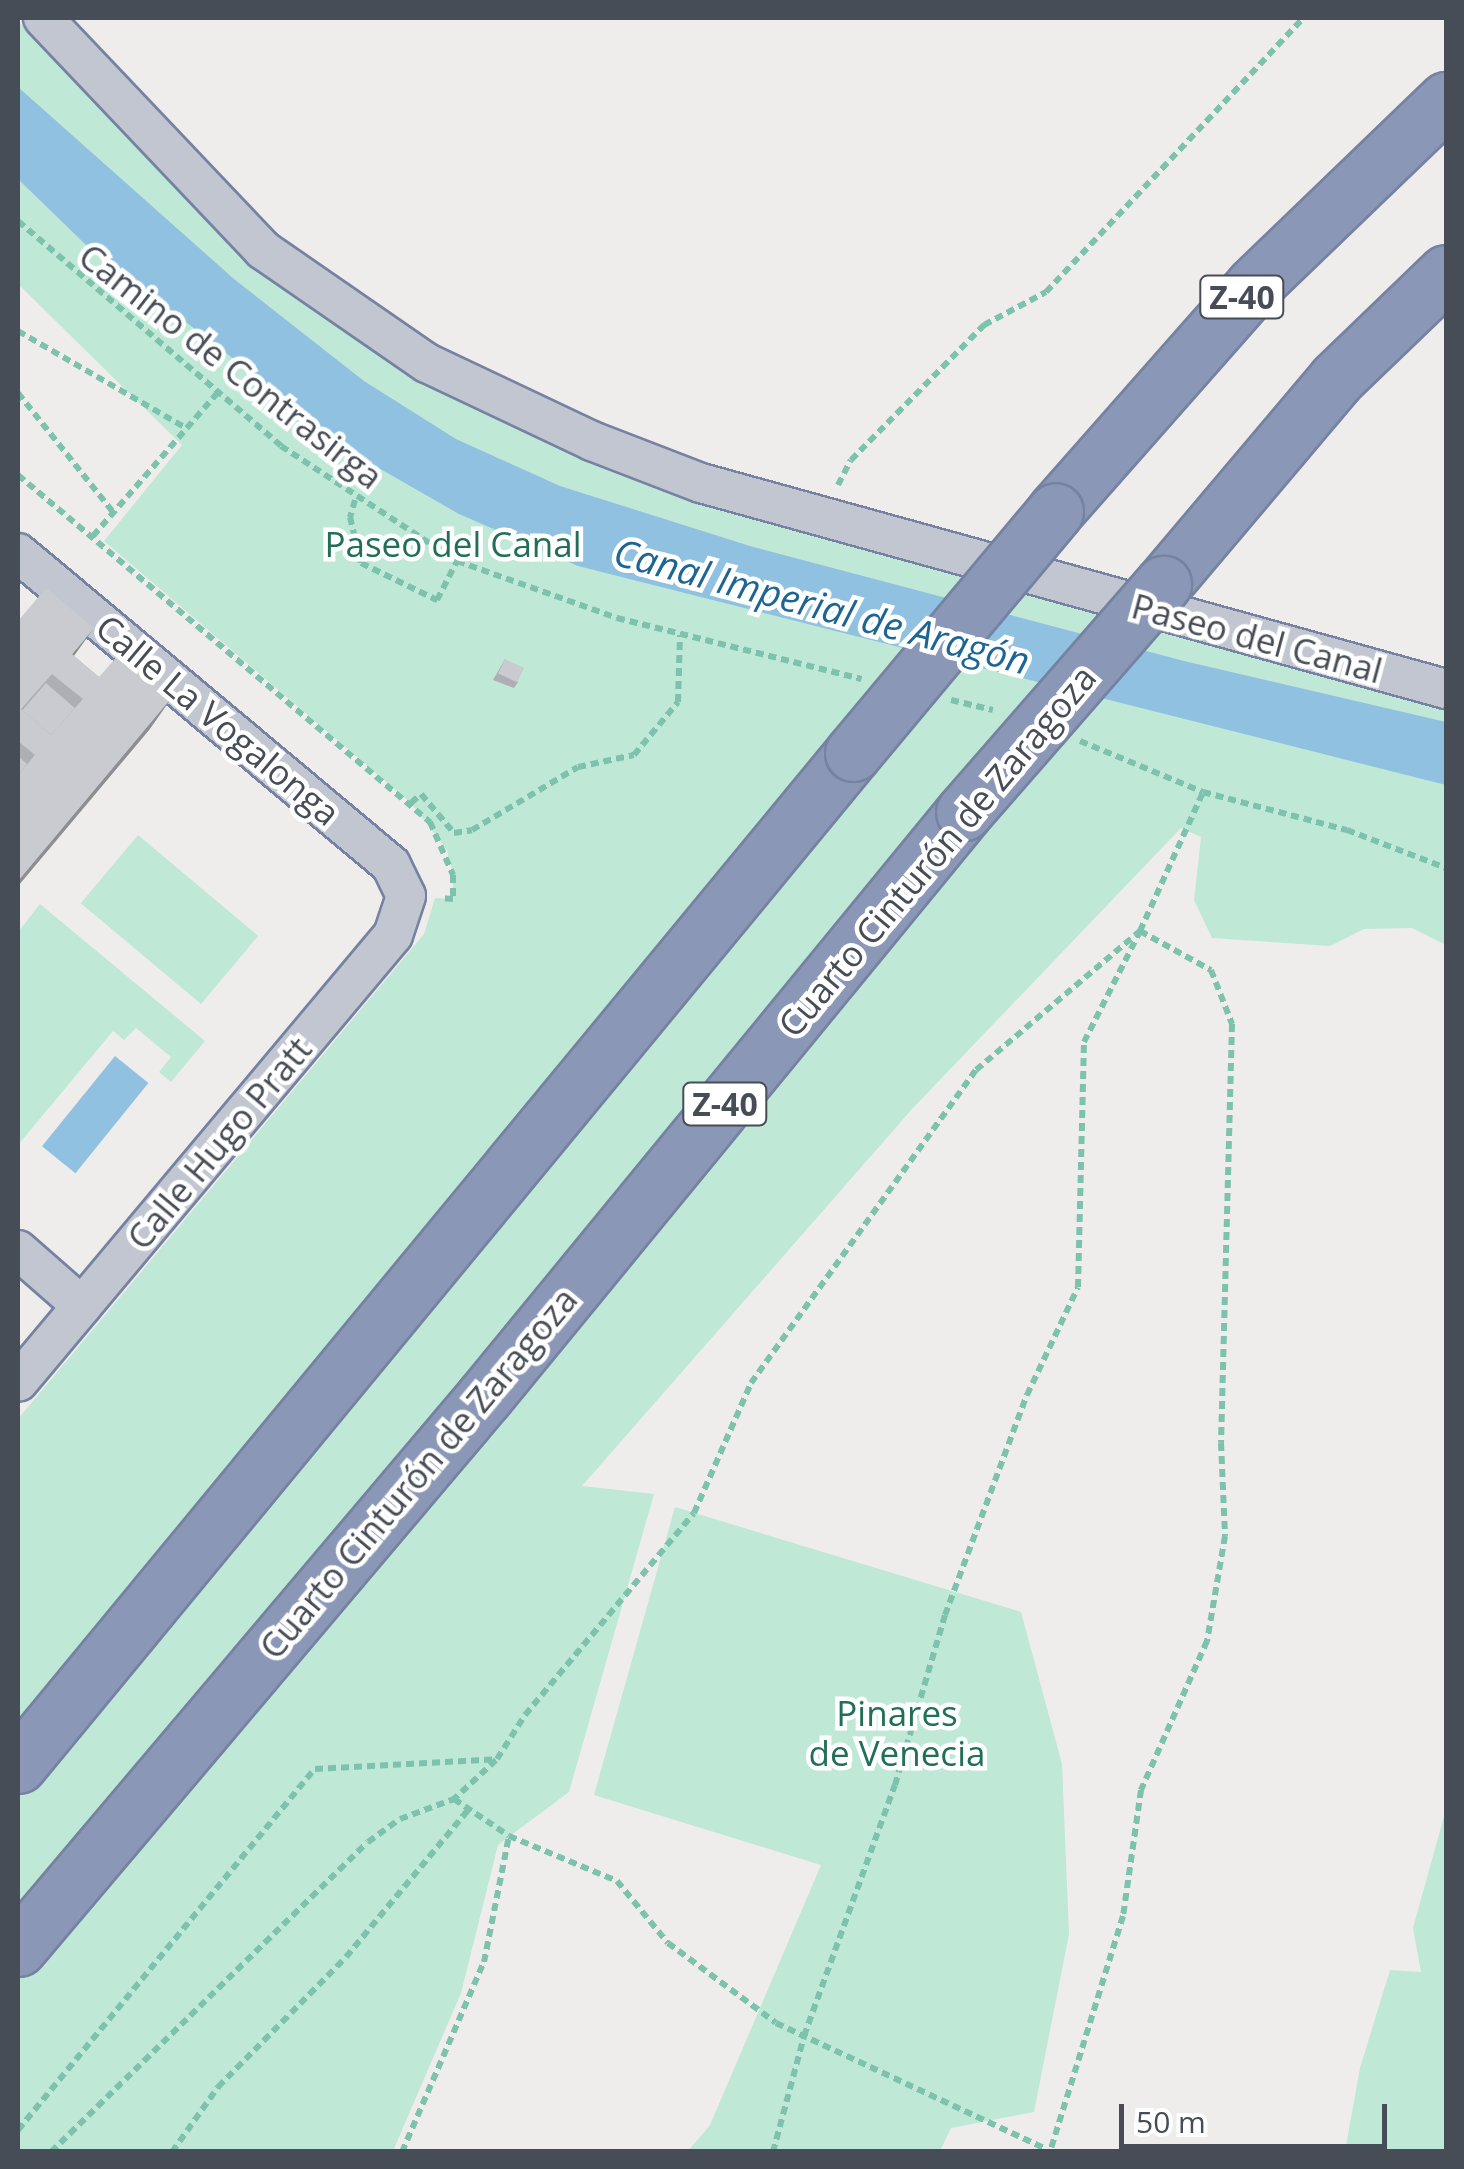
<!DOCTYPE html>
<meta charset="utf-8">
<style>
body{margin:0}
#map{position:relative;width:1464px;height:2169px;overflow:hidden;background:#efedec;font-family:"Open Sans",sans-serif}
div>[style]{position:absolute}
.green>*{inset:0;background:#bfe8d6;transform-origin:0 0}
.water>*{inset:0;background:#91c1e0;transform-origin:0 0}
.path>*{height:6px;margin-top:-3px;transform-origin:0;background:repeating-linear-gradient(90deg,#7cc2ac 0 8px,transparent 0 13px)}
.roads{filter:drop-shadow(2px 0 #7582a1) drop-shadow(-2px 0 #7582a1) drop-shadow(0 2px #7582a1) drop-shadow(0 -2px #7582a1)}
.minor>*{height:38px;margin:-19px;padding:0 19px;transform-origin:19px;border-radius:19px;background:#c1c6d0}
.motorway>*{height:55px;margin:-27.5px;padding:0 27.5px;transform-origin:27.5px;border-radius:27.5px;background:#8a97b6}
.bridges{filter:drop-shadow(2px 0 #7582a1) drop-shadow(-2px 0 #7582a1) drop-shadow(0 2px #7582a1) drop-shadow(0 -2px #7582a1)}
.motorway-bridge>*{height:55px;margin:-27.5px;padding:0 27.5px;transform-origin:27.5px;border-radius:27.5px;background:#8a97b6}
.wall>*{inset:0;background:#aeafb4}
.shaded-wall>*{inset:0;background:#8d8e92}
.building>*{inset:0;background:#cacbd1;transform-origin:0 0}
span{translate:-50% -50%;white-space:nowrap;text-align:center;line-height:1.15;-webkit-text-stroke:9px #fff;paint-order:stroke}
.shield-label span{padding:2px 8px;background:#fff;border:2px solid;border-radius:8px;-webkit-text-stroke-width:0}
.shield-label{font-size:32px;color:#474d57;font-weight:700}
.street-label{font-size:35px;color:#474d57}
.park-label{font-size:35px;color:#216f56}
.water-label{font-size:38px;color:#1d6594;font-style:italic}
.frame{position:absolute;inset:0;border:20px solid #474d57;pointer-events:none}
.scale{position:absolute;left:1119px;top:2104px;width:268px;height:45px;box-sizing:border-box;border:5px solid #474d57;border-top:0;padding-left:12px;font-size:30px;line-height:35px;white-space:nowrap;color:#474d57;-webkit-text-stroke:8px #fff;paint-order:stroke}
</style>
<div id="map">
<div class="green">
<div style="clip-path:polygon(18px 22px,293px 293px,399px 367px,509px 424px,608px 463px,1446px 702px,1446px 945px,1412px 928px,1364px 929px,1330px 946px,1212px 938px,1194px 900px,1201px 837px,1181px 828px,913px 1108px,582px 1486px,654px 1494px,569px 1792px,498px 1845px,461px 1993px,393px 2151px,18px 2151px,18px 1419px,424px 934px,435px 898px,453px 899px,453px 875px,447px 850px,411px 803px,104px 541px,182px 445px,18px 284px)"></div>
<div style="left:138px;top:835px;width:157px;height:89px;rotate:40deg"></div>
<div style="clip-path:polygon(40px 904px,205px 1041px,171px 1082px,159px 1072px,171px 1057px,136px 1028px,124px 1040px,113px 1031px,18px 1145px,18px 932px)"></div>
<div style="clip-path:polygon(675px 1507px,1021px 1612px,1062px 1764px,1069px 1934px,1034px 2112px,951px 2128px,940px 2151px,688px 2151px,710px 2125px,821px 1865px,594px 1795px)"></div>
<div style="clip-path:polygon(1446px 1809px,1446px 2151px,1345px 2151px,1360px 2068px,1390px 1970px,1421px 1972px,1413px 1928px)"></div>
</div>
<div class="water">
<div style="clip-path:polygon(18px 87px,234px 279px,364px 381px,456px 439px,560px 486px,750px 546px,1184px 661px,1446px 722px,1446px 785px,578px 566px,459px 514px,363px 459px,85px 244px,18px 179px)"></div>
<div style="left:115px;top:1056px;width:43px;height:116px;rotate:39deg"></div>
</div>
<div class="path">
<div style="left:18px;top:221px;width:346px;rotate:40.5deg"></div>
<div style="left:281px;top:446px;width:210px;rotate:33.2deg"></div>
<div style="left:457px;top:561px;width:170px;rotate:19.6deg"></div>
<div style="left:617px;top:618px;width:252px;rotate:14deg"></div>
<div style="left:18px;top:331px;width:192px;rotate:30deg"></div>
<div style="left:18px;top:393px;width:152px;rotate:51.4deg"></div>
<div style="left:18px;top:475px;width:539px;rotate:40.11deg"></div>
<div style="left:430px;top:822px;width:58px;rotate:66.5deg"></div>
<div style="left:453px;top:875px;width:24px;rotate:90deg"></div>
<div style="left:453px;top:899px;width:13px;rotate:-176deg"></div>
<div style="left:838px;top:485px;width:28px;rotate:-63deg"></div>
<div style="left:851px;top:460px;width:190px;rotate:-45.4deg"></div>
<div style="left:984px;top:325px;width:70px;rotate:-28deg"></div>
<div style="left:1046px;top:292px;width:376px;rotate:-46.8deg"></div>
<div style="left:355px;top:500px;width:18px;rotate:106deg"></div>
<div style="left:350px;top:517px;width:47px;rotate:76.6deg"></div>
<div style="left:361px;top:563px;width:85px;rotate:26deg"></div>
<div style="left:437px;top:600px;width:44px;rotate:-62.9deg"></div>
<div style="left:93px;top:536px;width:191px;rotate:-49deg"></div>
<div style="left:951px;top:700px;width:43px;rotate:13.4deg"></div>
<div style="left:1080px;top:741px;width:133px;rotate:22.5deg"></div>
<div style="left:1203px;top:792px;width:149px;rotate:14.8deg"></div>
<div style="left:1347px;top:830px;width:106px;rotate:21deg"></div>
<div style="left:411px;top:803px;width:13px;rotate:-42deg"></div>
<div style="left:421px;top:794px;width:51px;rotate:49.8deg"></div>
<div style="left:454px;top:833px;width:18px;rotate:-9deg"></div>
<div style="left:472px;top:830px;width:123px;rotate:-30.7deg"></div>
<div style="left:578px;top:767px;width:57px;rotate:-12.1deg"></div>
<div style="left:634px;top:755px;width:69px;rotate:-50.3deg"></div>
<div style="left:678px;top:702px;width:67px;rotate:-88.3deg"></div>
<div style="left:496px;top:1760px;width:57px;rotate:137.1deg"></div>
<div style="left:454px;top:1799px;width:66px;rotate:33.9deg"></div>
<div style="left:509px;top:1836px;width:117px;rotate:22.6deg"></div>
<div style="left:617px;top:1881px;width:80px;rotate:50.6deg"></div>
<div style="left:668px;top:1943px;width:134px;rotate:36.5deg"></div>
<div style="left:776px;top:2023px;width:298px;rotate:25deg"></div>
<div style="left:18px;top:2130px;width:467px;rotate:-50.6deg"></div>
<div style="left:315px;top:1769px;width:182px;rotate:-3.1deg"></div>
<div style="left:497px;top:1759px;width:52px;rotate:-57.5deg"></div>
<div style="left:525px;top:1715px;width:263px;rotate:-50.1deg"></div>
<div style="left:694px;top:1513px;width:142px;rotate:-66.3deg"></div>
<div style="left:751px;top:1383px;width:385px;rotate:-54.3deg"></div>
<div style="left:976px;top:1070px;width:215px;rotate:-40.3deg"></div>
<div style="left:1140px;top:931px;width:153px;rotate:-65.6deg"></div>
<div style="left:51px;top:2152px;width:443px;rotate:-44.4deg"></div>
<div style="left:368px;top:1842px;width:39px;rotate:-36deg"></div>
<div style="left:400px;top:1819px;width:58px;rotate:-20.3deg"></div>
<div style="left:172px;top:2152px;width:80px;rotate:-54.7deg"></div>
<div style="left:218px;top:2087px;width:182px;rotate:-45.4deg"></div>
<div style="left:346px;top:1957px;width:192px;rotate:-50.3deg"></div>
<div style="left:402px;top:2152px;width:207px;rotate:-66.7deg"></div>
<div style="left:484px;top:1962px;width:128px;rotate:-78.8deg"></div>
<div style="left:773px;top:2152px;width:120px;rotate:-75deg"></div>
<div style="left:804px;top:2036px;width:267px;rotate:-70.1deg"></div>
<div style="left:895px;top:1785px;width:177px;rotate:-73.6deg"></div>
<div style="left:945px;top:1615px;width:235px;rotate:-69.6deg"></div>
<div style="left:1027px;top:1395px;width:119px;rotate:-64.7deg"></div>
<div style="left:1078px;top:1287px;width:245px;rotate:-88.6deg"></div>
<div style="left:1084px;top:1042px;width:124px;rotate:-63.2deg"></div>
<div style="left:1140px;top:931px;width:81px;rotate:28.8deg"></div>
<div style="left:1211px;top:970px;width:58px;rotate:68.7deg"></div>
<div style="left:1232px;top:1024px;width:419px;rotate:91.5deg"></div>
<div style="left:1221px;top:1443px;width:93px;rotate:87.5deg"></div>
<div style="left:1225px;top:1536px;width:107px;rotate:99.7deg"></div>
<div style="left:1207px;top:1641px;width:163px;rotate:113.9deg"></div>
<div style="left:1141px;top:1790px;width:127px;rotate:98.1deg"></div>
<div style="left:1123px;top:1916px;width:247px;rotate:107.2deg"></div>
</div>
<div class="roads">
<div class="minor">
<div style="left:43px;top:18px;width:320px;rotate:46.5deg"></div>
<div style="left:263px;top:250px;width:199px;rotate:34.6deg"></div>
<div style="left:427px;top:363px;width:183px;rotate:25.3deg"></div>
<div style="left:592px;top:441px;width:117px;rotate:21.1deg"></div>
<div style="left:701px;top:483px;width:773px;rotate:15.46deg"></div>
<div style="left:18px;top:553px;width:486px;rotate:39.9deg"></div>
<div style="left:391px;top:865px;width:34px;rotate:64deg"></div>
<div style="left:406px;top:896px;width:41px;rotate:108.4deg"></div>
<div style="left:393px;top:935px;width:583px;rotate:129.99deg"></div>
<div style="left:18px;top:1250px;width:85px;rotate:41.2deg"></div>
</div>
<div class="motorway">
<div style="left:1055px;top:511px;width:301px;rotate:-48.6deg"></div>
<div style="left:1254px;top:285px;width:267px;rotate:-43.9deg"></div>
<div style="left:1163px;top:584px;width:268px;rotate:-49.8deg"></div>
<div style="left:1336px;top:379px;width:153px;rotate:-43.9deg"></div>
<div style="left:18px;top:1765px;width:1312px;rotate:-50.47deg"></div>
<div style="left:18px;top:1948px;width:723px;rotate:-49.77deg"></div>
<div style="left:485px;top:1396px;width:755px;rotate:-50.64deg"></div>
</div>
</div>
<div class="bridges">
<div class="motorway-bridge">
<div style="left:853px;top:753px;width:315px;rotate:-50.1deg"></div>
<div style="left:964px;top:812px;width:303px;rotate:-48.9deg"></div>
</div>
</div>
<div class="wall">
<div style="clip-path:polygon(18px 621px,74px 656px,99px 677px,173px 696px,149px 730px,18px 886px)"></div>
<div style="clip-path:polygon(505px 659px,518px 682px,514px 688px,493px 680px)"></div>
</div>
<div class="shaded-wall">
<div style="clip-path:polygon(94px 628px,69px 663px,72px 654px)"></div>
<div style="clip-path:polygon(173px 696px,149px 730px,18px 886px,18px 881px)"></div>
</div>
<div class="building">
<div style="clip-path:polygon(evenodd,46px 588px,94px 628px,72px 654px,99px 677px,121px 652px,173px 696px,18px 881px,18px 775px,35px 755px,18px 741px,18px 621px,46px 588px,52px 674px,83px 699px,51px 735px,21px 709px,52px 674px)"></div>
<div style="left:505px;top:659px;width:21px;height:16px;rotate:25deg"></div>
<div style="left:46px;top:683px;width:38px;height:36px;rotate:41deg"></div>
<div style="clip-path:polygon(18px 756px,27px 764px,18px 775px)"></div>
</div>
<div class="shield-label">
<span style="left:1242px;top:297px">Z-40</span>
<span style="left:725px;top:1104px">Z-40</span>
</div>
<div class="street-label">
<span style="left:231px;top:366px;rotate:38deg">Camino de Contrasirga</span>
<span style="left:1257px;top:638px;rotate:15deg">Paseo del Canal</span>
<span style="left:218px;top:720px;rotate:40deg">Calle La Vogalonga</span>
<span style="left:937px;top:851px;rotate:-50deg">Cuarto Cinturón de Zaragoza</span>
<span style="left:219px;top:1143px;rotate:-50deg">Calle Hugo Pratt</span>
<span style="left:418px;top:1473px;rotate:-50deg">Cuarto Cinturón de Zaragoza</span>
</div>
<div class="park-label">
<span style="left:453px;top:544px">Paseo del Canal</span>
<span style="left:897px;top:1733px">Pinares<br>de Venecia</span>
</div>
<div class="water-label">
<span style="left:822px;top:606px;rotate:15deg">Canal Imperial de Aragón</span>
</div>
<div class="frame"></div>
<div class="scale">50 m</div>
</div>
